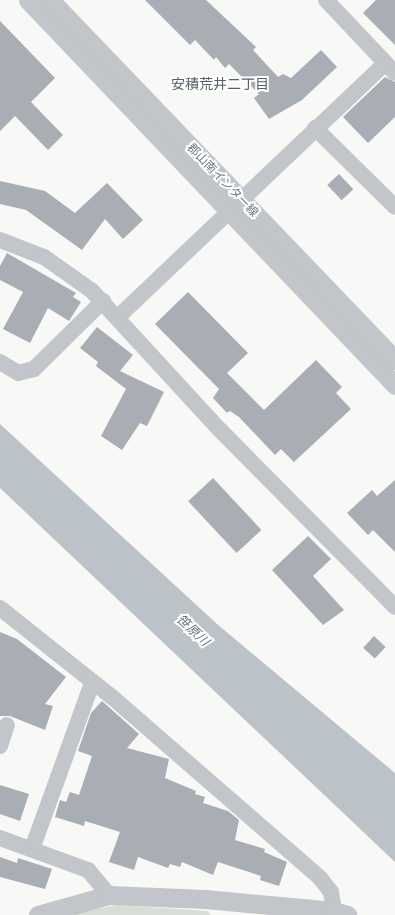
<!DOCTYPE html>
<meta charset="utf-8">
<style>
body{margin:0}
#map{position:relative;width:395px;height:915px;overflow:hidden;background:#f8f8f6;font-family:"Noto Sans","Noto Sans JP",sans-serif}
div>[style]{position:absolute}
.green>*{inset:0;background:#d8ddd6}
.water>*{inset:0;background:#bbc3c8}
.building>*{inset:0;background:#a8aeb4;transform-origin:0 0}
.minor>*{height:16px;margin:-8px;padding:0 8px;transform-origin:8px;border-radius:8px;background:#c2c5c9}
.tertiary>*{height:19px;margin:-9.5px;padding:0 9.5px;transform-origin:9.5px;border-radius:9.5px;background:#c2c5c9}
span{translate:-50% -50%;white-space:nowrap;text-align:center;line-height:1.15;-webkit-text-stroke:4px #fff;paint-order:stroke}
.street-label{font-size:12px;color:#6b7783}
.water-label{font-size:13px;color:#67777f;font-style:italic}
.quarter-label{font-size:14px;color:#586169}
</style>
<div id="map">
<div class="green">
<div style="clip-path:polygon(117px 905px,208px 911px,211px 915px,66px 915px)"></div>
</div>
<div class="water">
<div style="clip-path:polygon(0 424px,217px 624px,395px 773px,395px 862px,0 488px)"></div>
</div>
<div class="building">
<div style="clip-path:polygon(145px 0,206px 0,256px 47px,253px 50px,278px 77px,283px 74px,291px 78px,321px 50px,337px 67px,302px 100px,269px 119px,254px 98px,259px 94px,229px 64px,225px 68px,216px 57px,214px 60px,195px 40px,190px 45px)"></div>
<div style="clip-path:polygon(376px 0,395px 0,395px 45px,363px 13px)"></div>
<div style="clip-path:polygon(0 21px,55px 78px,31px 102px,63px 135px,48px 150px,15px 116px,0 131px)"></div>
<div style="clip-path:polygon(385px 77px,395px 82px,395px 117px,368px 143px,343px 117px)"></div>
<div style="left:339px;top:174px;width:21px;height:16px;rotate:47deg"></div>
<div style="clip-path:polygon(0 181px,45px 191px,75px 213px,107px 183px,143px 220px,123px 239px,105px 219px,82px 250px,26px 210px,0 204px)"></div>
<div style="clip-path:polygon(7px 253px,76px 293px,73px 297px,81px 302px,69px 321px,48px 308px,30px 343px,3px 329px,23px 292px,0 280px,0 266px)"></div>
<div style="clip-path:polygon(188px 292px,248px 353px,227px 373px,264px 410px,316px 360px,342px 387px,336px 393px,351px 409px,294px 462px,281px 449px,275px 455px,239px 417px,230px 411px,227px 413px,213px 398px,219px 389px,155px 324px)"></div>
<div style="clip-path:polygon(97px 327px,133px 355px,120px 371px,164px 392px,147px 426px,140px 423px,122px 450px,101px 436px,126px 389px,96px 366px,98px 362px,80px 348px)"></div>
<div style="left:213px;top:478px;width:71px;height:34px;rotate:47deg"></div>
<div style="clip-path:polygon(395px 480px,395px 552px,373px 530px,368px 535px,347px 513px,372px 490px,377px 496px)"></div>
<div style="clip-path:polygon(308px 536px,331px 559px,313px 576px,344px 610px,323px 625px,272px 570px)"></div>
<div style="clip-path:polygon(0 632px,17px 639px,66px 677px,45px 704px,53px 706px,45px 730px,10px 716px,0 716px)"></div>
<div style="left:374px;top:636px;width:16px;height:16px;rotate:43deg"></div>
<div style="clip-path:polygon(102px 701px,139px 734px,127px 748px,169px 759px,165px 778px,196px 791px,195px 794px,205px 797px,203px 803px,228px 811px,239px 820px,235px 840px,265px 849px,264px 852px,287px 862px,279px 886px,260px 880px,261px 876px,218px 862px,213px 875px,182px 862px,180px 867px,170px 864px,168px 868px,138px 857px,134px 870px,109px 862px,120px 832px,85px 821px,84px 826px,55px 817px,60px 800px,66px 802px,70px 792px,79px 795px,92px 756px,78px 751px,91px 713px)"></div>
<div style="clip-path:polygon(0 785px,29px 794px,20px 821px,0 814px)"></div>
<div style="clip-path:polygon(0 857px,17px 863px,18px 858px,52px 869px,45px 889px,0 877px)"></div>
</div>
<div class="minor">
<div style="left:326px;top:0;width:100px;rotate:46.6deg"></div>
<div style="left:315px;top:128px;width:112px;rotate:44.6deg"></div>
<div style="left:0;top:240px;width:47px;rotate:21.1deg"></div>
<div style="left:44px;top:257px;width:59px;rotate:35.3deg"></div>
<div style="left:92px;top:291px;width:189px;rotate:47.4deg"></div>
<div style="left:220px;top:430px;width:249px;rotate:45.3deg"></div>
<div style="left:119px;top:316px;width:366px;rotate:-43.5deg"></div>
<div style="left:0;top:362px;width:21px;rotate:31deg"></div>
<div style="left:18px;top:373px;width:16px;rotate:-14deg"></div>
<div style="left:34px;top:369px;width:97px;rotate:-44.6deg"></div>
<div style="left:0;top:608px;width:143px;rotate:38.5deg"></div>
<div style="left:112px;top:697px;width:276px;rotate:41deg"></div>
<div style="left:320px;top:878px;width:18px;rotate:52deg"></div>
<div style="left:331px;top:892px;width:19px;rotate:81deg"></div>
<div style="left:0;top:746px;width:22px;rotate:-72deg"></div>
<div style="left:0;top:838px;width:94px;rotate:20deg"></div>
<div style="left:88px;top:870px;width:33px;rotate:50deg"></div>
<div style="left:32px;top:849px;width:177px;rotate:-70.1deg"></div>
</div>
<div class="tertiary">
<div style="left:28px;top:0;width:532px;rotate:46.37deg"></div>
<div style="left:50px;top:0;width:499px;rotate:46.2deg"></div>
<div style="left:38px;top:915px;width:74px;rotate:-15.7deg"></div>
<div style="left:109px;top:895px;width:96px;rotate:2.4deg"></div>
<div style="left:205px;top:899px;width:130px;rotate:5.3deg"></div>
<div style="left:334px;top:911px;width:14px;rotate:17deg"></div>
</div>
<div class="street-label">
<span style="left:223px;top:180px;rotate:46deg">郡山南インター線</span>
</div>
<div class="water-label">
<span style="left:193px;top:630px;rotate:43deg">笹原川</span>
</div>
<div class="quarter-label">
<span style="left:220px;top:84px">安積荒井二丁目</span>
</div>
</div>
